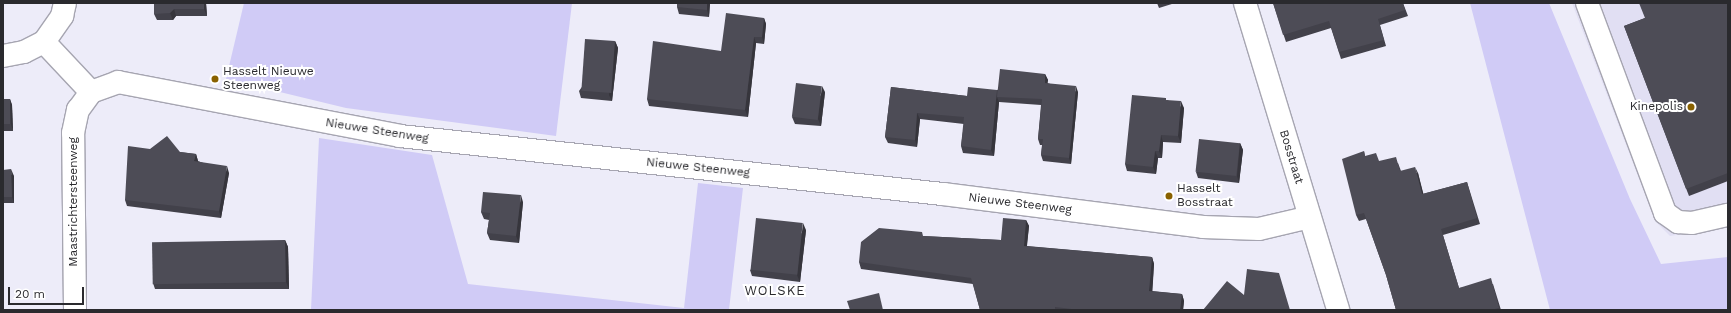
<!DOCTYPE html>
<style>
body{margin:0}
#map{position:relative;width:1731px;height:313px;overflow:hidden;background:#edecf9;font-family:"Work Sans",sans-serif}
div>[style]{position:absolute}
.built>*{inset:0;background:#e1dff3}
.green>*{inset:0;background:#d0cbf6}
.roads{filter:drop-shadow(1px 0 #a6a5b1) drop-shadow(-1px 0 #a6a5b1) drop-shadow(0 1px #a6a5b1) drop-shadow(0 -1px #a6a5b1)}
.minor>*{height:22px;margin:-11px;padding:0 11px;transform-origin:11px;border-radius:11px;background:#fff}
.wall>*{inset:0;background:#42414a}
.shaded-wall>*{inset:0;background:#36353c}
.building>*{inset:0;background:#4d4c56;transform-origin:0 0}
.dots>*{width:11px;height:11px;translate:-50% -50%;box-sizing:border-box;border:2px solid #fff;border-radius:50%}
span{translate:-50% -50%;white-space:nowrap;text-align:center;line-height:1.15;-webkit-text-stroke:4px #fff;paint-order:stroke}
.poi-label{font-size:12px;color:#2a2a2e}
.left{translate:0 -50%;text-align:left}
.right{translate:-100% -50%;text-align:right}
.street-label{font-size:12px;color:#2a2a2e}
.neighbourhood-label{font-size:13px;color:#2a2a2e;letter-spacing:1px}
.frame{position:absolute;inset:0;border:4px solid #2a2a2e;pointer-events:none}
.scale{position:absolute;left:8px;top:287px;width:76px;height:18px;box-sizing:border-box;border:2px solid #2a2a2e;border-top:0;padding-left:5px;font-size:12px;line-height:14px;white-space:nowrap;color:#2a2a2e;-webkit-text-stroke:3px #fff;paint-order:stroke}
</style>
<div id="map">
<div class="built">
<div style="clip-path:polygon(1572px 3px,1728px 3px,1728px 227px,1670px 236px,1655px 221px)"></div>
</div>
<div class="green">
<div style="clip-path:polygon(244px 3px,572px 3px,556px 136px,346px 108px,226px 79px)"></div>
<div style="clip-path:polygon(1470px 3px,1549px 3px,1630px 199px,1661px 264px,1728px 257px,1728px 310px,1550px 310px)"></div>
<div style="clip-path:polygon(319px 138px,432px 155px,468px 284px,684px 308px,698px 183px,743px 188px,729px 310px,311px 310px)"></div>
</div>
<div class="roads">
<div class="minor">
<div style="left:1245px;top:3px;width:321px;rotate:73.1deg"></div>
<div style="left:1587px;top:3px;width:224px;rotate:69.6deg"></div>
<div style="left:1665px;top:213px;width:16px;rotate:35deg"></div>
<div style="left:1678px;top:222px;width:14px;rotate:4deg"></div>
<div style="left:1692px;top:223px;width:37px;rotate:-13deg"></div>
<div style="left:44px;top:42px;width:69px;rotate:46.8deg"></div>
<div style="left:3px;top:56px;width:21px;rotate:-11deg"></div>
<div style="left:24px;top:52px;width:22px;rotate:-27deg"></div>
<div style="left:44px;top:42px;width:32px;rotate:-55deg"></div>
<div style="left:62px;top:16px;width:13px;rotate:-77deg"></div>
<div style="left:91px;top:92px;width:29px;rotate:-20deg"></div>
<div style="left:118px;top:82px;width:287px;rotate:10.8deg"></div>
<div style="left:400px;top:136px;width:546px;rotate:6.1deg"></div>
<div style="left:943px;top:194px;width:262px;rotate:7.2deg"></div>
<div style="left:1203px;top:227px;width:56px;rotate:2deg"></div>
<div style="left:1259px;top:229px;width:52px;rotate:-13.2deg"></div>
<div style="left:75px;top:310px;width:177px;rotate:-90.6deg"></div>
<div style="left:73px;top:133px;width:24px;rotate:-78deg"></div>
<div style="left:78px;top:110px;width:22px;rotate:-54deg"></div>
</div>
</div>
<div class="wall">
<div style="clip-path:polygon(154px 3px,206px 3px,207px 16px,176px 16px,173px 20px,157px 20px,154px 14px)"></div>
<div style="clip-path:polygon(710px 3px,709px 17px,679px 14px,677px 7px)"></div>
<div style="clip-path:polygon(1157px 3px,1175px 3px,1159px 8px)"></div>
<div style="clip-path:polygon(1273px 3px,1403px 3px,1408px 16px,1380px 25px,1386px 46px,1341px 59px,1331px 28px,1286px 42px)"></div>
<div style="clip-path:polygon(1728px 3px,1728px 181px,1689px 196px,1624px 26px,1645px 18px)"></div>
<div style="clip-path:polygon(764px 18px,766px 24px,764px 44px,756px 43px,748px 117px,649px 106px,647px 99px,721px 51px)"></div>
<div style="clip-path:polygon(615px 41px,618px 48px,612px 101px,581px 98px,579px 91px)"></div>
<div style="clip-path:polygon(1045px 74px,1048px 80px,1047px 83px,1078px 92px,1071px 164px,1043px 161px,1041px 155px,1042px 145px,1040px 145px,1038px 139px,1041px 105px,999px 102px,994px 156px,963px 153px,961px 146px,964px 124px,920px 119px,917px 147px,888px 143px,885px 137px,891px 87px,967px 96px,997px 90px)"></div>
<div style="clip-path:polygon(825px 92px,821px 126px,795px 124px,792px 117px)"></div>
<div style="clip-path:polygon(3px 99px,10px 99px,12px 105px,13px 131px,3px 131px)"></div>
<div style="clip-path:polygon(1167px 100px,1184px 108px,1181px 143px,1163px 142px,1162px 158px,1158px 158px,1156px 174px,1127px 171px,1125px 164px)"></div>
<div style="clip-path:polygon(1240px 143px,1243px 150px,1239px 183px,1198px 178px,1196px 172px)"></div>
<div style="clip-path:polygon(1364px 151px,1365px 156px,1379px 161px,1398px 163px,1401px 171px,1418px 173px,1423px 194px,1467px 182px,1480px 224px,1443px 235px,1459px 288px,1493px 284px,1501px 310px,1396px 310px,1386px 275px,1366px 219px,1359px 221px,1356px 215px)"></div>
<div style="clip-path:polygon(180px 152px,196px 154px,198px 161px,229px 173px,221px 218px,127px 206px,125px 200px)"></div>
<div style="clip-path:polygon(3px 170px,14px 176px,14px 203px,3px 203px)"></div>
<div style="clip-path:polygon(523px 202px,519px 243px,490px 240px,487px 233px,489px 220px,484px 219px,481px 212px)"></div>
<div style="clip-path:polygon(1026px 220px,1029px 226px,1027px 246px,1152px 257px,1154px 264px,1152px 291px,1182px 294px,1184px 301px,1183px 310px,980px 310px,973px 284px,861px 269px,859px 262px,923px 236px,1001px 240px)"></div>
<div style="clip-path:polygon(806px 230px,800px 282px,752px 276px,750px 270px)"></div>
<div style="clip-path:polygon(285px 240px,288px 247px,289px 289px,155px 289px,153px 283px)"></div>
</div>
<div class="shaded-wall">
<div style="clip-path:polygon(204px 3px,206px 3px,207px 16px,204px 9px)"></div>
<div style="clip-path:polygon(707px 3px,710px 3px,709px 17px,707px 10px)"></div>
<div style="clip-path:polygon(174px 9px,176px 16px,173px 20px,170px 13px)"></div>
<div style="clip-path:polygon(764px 18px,766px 24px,764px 44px,762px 37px)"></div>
<div style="clip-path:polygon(754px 37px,756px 43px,748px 117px,745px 110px)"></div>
<div style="clip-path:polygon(615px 41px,618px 48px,612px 101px,609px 95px)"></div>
<div style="clip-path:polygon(1045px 74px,1048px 80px,1047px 89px,1045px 83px)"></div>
<div style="clip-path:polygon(822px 86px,825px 92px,821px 126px,818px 119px)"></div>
<div style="clip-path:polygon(1076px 86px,1078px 92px,1071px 164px,1069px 158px)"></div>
<div style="clip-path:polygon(997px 90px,997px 97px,999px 102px,994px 156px,991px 150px)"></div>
<div style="clip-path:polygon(10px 99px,12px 105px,13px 131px,11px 124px)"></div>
<div style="clip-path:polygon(1181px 101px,1184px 108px,1181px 143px,1178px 136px)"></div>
<div style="clip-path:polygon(917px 113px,920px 119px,917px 147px,915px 140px)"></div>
<div style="clip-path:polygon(1161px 135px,1163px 142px,1162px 158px,1159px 151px)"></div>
<div style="clip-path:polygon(1240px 143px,1243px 150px,1239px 183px,1237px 176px)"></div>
<div style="clip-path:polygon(1155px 151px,1158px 158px,1156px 174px,1153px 167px)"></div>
<div style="clip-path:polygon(196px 154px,198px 161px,197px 167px,194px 161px)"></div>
<div style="clip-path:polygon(227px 166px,229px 173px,221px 218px,219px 211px)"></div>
<div style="clip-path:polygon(1415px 167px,1418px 173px,1425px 200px,1422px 194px)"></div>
<div style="clip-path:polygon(11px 169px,14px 176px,14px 203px,12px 197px)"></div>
<div style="clip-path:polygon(521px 195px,523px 202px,519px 243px,516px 236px)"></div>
<div style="clip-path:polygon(1026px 220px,1029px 226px,1026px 252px,1024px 246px)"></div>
<div style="clip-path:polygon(803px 223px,806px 230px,800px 282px,797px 275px)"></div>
<div style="clip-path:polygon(285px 240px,288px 247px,289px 289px,286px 282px)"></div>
<div style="clip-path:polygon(1152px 257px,1154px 264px,1152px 298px,1149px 291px)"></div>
<div style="clip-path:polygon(1182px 294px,1184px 301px,1183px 310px,1180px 310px)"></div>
</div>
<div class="building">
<div style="clip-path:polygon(154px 3px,204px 3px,204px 9px,174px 9px,170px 13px,154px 14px)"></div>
<div style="clip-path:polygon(677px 3px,707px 3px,707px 10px,677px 7px)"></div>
<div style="clip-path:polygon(1273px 3px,1403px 3px,1405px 10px,1378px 19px,1384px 40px,1339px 52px,1329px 21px,1283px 35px)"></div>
<div style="clip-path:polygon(1639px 3px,1728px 3px,1728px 173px,1686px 189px,1624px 26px,1645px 18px)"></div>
<div style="clip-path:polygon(726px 13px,764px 18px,762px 37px,754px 37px,745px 110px,647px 99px,653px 41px,721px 51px)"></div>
<div style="left:585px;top:39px;width:30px;height:52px;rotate:4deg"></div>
<div style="clip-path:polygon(1000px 69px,1045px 74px,1045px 83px,1076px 86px,1069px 158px,1041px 155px,1043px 139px,1038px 139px,1042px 99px,997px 97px)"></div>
<div style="left:796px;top:83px;width:26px;height:34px;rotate:7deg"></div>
<div style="clip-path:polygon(891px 87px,967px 96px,968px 87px,997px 90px,991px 150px,961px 146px,964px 117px,917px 113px,915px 140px,885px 137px)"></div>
<div style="clip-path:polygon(1132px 95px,1166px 98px,1166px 100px,1181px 101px,1178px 136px,1161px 135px,1159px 151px,1155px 151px,1153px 167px,1125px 164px)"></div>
<div style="left:3px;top:99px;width:7px;height:25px"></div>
<div style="clip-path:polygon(167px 136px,180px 152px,196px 154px,194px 161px,227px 166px,219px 211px,125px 200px,128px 146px,150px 149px)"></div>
<div style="left:1199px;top:139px;width:41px;height:33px;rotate:6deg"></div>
<div style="clip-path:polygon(1364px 151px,1365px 156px,1376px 153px,1379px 161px,1396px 157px,1400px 171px,1415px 167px,1422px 194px,1467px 182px,1477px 218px,1441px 229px,1459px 288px,1491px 278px,1499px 308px,1491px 310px,1396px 310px,1386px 275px,1364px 213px,1356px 215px,1342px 159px)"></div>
<div style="clip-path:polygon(11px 169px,12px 197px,3px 197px,3px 170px)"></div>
<div style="clip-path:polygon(483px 192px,521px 195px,516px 236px,487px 233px,490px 213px,481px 212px)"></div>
<div style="left:756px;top:218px;width:47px;height:52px;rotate:6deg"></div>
<div style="clip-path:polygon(1003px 218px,1026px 220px,1024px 246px,1152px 257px,1149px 291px,1182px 294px,1180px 310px,1080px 310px,1055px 307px,1055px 310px,980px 310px,971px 278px,859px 262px,861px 242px,879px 228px,922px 232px,923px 236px,1001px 240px)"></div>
<div style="left:285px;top:240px;width:42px;height:133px;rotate:89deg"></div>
<div style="clip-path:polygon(1247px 269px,1279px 273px,1290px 310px,1203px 310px,1227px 281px,1244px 295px)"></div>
<div style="clip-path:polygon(879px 293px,883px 310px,850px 310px,847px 301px)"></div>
</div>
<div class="dots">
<div style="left:215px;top:79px;background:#896100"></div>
<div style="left:1691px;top:107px;background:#896100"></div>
<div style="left:1169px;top:196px;background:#896100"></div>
</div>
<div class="poi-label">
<span class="left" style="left:223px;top:79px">Hasselt Nieuwe<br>Steenweg</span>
<span class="right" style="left:1683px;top:107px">Kinepolis</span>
<span class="left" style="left:1177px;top:196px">Hasselt<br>Bosstraat</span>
</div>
<div class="street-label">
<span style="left:377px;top:131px;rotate:9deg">Nieuwe Steenweg</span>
<span style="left:1291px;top:157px;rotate:73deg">Bosstraat</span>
<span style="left:698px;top:168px;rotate:6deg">Nieuwe Steenweg</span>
<span style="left:74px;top:202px;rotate:-90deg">Maastrichtersteenweg</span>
<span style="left:1020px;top:204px;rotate:7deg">Nieuwe Steenweg</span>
</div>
<div class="neighbourhood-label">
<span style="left:775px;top:291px">WOLSKE</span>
</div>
<div class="frame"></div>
<div class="scale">20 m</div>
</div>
